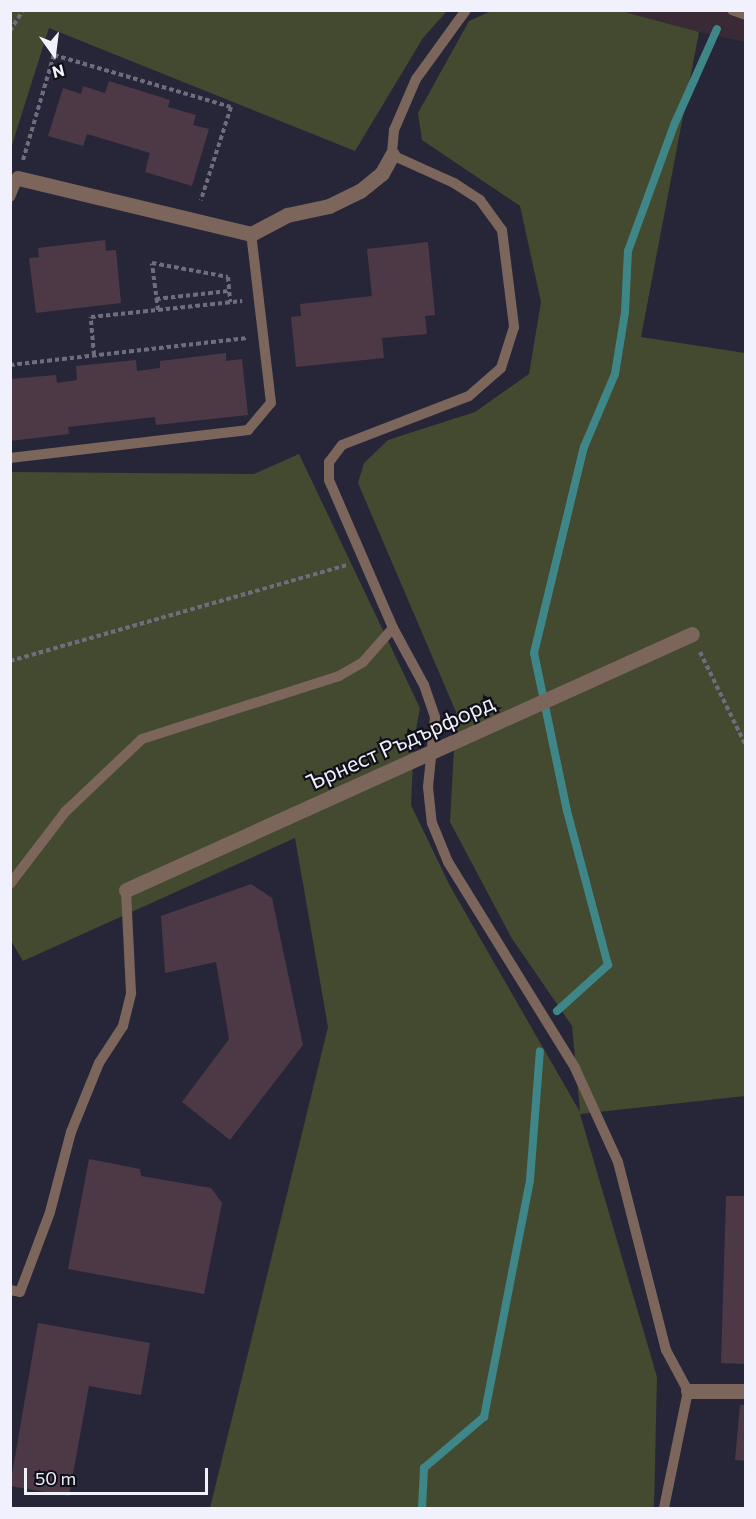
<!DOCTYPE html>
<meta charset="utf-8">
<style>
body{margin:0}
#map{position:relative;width:756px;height:1519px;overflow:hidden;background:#262638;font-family:Commissioner,sans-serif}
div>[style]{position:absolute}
.commercial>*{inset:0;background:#392a35}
.green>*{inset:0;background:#434a2f}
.stream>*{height:8px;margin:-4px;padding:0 4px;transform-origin:4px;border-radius:4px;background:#3f8689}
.building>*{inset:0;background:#4d3945}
.path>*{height:4px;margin-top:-2px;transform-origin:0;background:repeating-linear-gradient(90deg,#6d6d7e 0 4.5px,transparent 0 7.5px)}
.lane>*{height:10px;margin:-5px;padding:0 5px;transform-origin:5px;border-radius:5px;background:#7c665c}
.street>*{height:15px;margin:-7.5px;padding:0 7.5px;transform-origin:7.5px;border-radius:7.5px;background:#7c665c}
span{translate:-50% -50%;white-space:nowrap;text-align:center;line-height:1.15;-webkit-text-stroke:4.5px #101018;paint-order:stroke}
.street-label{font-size:22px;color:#f1f1fe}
.frame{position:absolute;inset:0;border:12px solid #f1f1fe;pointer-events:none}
.north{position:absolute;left:24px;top:24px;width:60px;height:60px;-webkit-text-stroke:4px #101018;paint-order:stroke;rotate:166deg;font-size:16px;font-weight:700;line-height:24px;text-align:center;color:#f1f1fe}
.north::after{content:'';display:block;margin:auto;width:21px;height:27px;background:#f1f1fe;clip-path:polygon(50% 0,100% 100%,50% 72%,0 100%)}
.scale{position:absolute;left:24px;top:1468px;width:184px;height:27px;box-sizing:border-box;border:3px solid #f1f1fe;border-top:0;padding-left:8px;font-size:18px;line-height:21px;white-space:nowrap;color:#f1f1fe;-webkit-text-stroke:4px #101018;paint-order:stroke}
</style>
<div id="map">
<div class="commercial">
<div style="clip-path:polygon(621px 11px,745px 11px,745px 42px,699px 32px)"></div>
</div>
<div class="green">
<div style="clip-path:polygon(11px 10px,447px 10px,447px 11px,423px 38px,355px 151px,49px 28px,11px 148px)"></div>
<div style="clip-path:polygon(491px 11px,621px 11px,699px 32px,641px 337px,745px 353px,745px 1096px,580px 1114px,657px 1377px,654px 1508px,210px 1508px,328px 1027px,295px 838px,23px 961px,10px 939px,10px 472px,254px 474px,299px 454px,420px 708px,414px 740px,411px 805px,450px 886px,580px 1112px,572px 1026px,511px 937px,450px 822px,456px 712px,358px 483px,364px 463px,388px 440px,475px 412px,529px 374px,541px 302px,520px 206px,422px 140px,418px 113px,469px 21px)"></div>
</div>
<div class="stream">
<div style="left:557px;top:1011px;width:69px;rotate:-42deg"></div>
<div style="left:608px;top:965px;width:159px;rotate:-104.9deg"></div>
<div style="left:567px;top:811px;width:161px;rotate:-101.8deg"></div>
<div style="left:534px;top:653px;width:212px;rotate:-76.4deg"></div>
<div style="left:584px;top:447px;width:79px;rotate:-67deg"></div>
<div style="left:615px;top:374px;width:63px;rotate:-80.8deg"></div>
<div style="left:625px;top:312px;width:61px;rotate:-87.2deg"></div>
<div style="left:628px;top:251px;width:134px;rotate:-69.9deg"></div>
<div style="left:674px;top:125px;width:105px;rotate:-65.9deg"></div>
<div style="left:422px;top:1508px;width:40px;rotate:-87.1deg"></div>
<div style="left:424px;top:1468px;width:79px;rotate:-40.4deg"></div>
<div style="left:484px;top:1417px;width:241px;rotate:-79deg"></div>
<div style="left:530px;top:1180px;width:129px;rotate:-85.6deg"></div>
</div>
<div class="building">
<div style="clip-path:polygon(109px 81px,170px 100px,168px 107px,196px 115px,193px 125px,209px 129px,192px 186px,145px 172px,150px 153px,87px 134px,83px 146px,48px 136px,63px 88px,81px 94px,83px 86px,105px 93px)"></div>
<div style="clip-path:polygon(105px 240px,106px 251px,116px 250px,121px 303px,36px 313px,29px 258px,39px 257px,38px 248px)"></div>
<div style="clip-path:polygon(428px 242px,435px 315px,425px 316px,427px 334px,382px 338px,384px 358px,296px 367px,291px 317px,301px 316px,300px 304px,372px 296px,367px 249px)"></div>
<div style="clip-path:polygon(226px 353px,226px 361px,242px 359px,248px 415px,156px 425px,155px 417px,68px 427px,69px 434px,10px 441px,10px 379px,56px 375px,57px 383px,77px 380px,76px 366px,136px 360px,137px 371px,160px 368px,160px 361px)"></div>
<div style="clip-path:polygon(251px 884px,272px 898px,303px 1045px,230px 1140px,182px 1102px,229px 1039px,216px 962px,165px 973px,161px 916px)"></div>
<div style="clip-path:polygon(89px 1159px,140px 1169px,141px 1176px,211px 1188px,222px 1203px,204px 1294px,68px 1269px)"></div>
<div style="clip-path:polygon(726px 1196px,746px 1196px,746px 1364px,721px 1363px)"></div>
<div style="clip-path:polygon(38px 1323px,150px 1343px,141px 1395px,89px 1386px,69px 1496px,10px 1486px)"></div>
<div style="clip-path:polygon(740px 1405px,746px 1405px,746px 1461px,735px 1460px)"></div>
</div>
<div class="path">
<div style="left:10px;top:31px;width:25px;rotate:-58deg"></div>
<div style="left:23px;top:160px;width:109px;rotate:-73.6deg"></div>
<div style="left:54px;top:55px;width:184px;rotate:16.4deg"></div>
<div style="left:231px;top:107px;width:98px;rotate:107.9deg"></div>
<div style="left:156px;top:299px;width:73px;rotate:-6.3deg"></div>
<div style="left:158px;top:310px;width:47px;rotate:-97.3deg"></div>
<div style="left:152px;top:263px;width:77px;rotate:10.4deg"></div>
<div style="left:228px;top:277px;width:25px;rotate:85deg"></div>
<div style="left:94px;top:355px;width:38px;rotate:-95deg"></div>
<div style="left:91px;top:317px;width:152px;rotate:-6deg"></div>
<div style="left:10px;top:365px;width:239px;rotate:-6.5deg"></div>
<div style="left:700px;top:652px;width:105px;rotate:63.9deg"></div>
<div style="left:10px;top:661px;width:350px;rotate:-15.9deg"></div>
</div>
<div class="lane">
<div style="left:466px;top:10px;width:85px;rotate:125.9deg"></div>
<div style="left:416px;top:79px;width:56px;rotate:113.3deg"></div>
<div style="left:394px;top:130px;width:25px;rotate:95deg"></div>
<div style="left:392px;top:155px;width:68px;rotate:24.3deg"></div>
<div style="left:454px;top:183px;width:31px;rotate:33deg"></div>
<div style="left:480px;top:200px;width:37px;rotate:54deg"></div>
<div style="left:502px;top:230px;width:98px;rotate:82.9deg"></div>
<div style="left:514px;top:327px;width:43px;rotate:107.6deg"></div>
<div style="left:501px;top:368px;width:43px;rotate:138.8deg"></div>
<div style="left:469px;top:396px;width:136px;rotate:158.9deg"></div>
<div style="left:342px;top:445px;width:21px;rotate:127deg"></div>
<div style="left:329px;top:462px;width:18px;rotate:90deg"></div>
<div style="left:329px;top:480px;width:161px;rotate:66.6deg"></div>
<div style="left:393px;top:628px;width:65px;rotate:61.5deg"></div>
<div style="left:424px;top:685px;width:34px;rotate:71deg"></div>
<div style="left:435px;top:717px;width:70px;rotate:95.7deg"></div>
<div style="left:428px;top:787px;width:36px;rotate:84deg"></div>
<div style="left:432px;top:823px;width:42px;rotate:67.7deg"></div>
<div style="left:448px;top:862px;width:242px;rotate:58.3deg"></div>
<div style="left:575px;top:1068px;width:103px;rotate:65.4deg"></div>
<div style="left:618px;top:1162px;width:194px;rotate:75.7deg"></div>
<div style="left:666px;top:1350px;width:47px;rotate:61.8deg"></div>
<div style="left:688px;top:1391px;width:119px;rotate:101.6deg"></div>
<div style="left:732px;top:10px;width:15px;rotate:20deg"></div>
<div style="left:10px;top:197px;width:21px;rotate:-67deg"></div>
<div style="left:10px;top:458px;width:240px;rotate:-6.7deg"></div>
<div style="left:248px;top:430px;width:35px;rotate:-50deg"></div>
<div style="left:271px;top:403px;width:170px;rotate:-96.7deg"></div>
<div style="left:10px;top:884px;width:91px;rotate:-52.6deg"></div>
<div style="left:65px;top:812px;width:106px;rotate:-43.5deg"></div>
<div style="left:142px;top:739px;width:207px;rotate:-17.7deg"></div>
<div style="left:339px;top:676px;width:28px;rotate:-30deg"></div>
<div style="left:363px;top:662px;width:45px;rotate:-48.6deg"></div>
<div style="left:10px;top:1290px;width:10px;rotate:11deg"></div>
<div style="left:20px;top:1292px;width:85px;rotate:-69.4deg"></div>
<div style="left:50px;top:1212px;width:83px;rotate:-75.3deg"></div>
<div style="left:71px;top:1132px;width:74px;rotate:-67.9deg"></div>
<div style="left:99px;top:1063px;width:44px;rotate:-57deg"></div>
<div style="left:123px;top:1026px;width:34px;rotate:-76deg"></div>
<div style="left:131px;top:993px;width:103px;rotate:-92.8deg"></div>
</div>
<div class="street">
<div style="left:18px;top:178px;width:240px;rotate:13.5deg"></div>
<div style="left:251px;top:234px;width:41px;rotate:-27.8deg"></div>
<div style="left:287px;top:215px;width:43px;rotate:-12.1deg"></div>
<div style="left:329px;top:206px;width:34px;rotate:-26deg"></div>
<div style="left:360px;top:191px;width:28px;rotate:-39deg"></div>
<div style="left:382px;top:173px;width:21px;rotate:-61deg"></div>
<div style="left:126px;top:890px;width:621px;rotate:-24.34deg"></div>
<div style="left:688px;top:1391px;width:58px"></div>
</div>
<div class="street-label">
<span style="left:400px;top:742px;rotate:-24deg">Ърнест Ръдърфорд</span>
</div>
<div class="frame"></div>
<div class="north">N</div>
<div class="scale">50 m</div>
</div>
